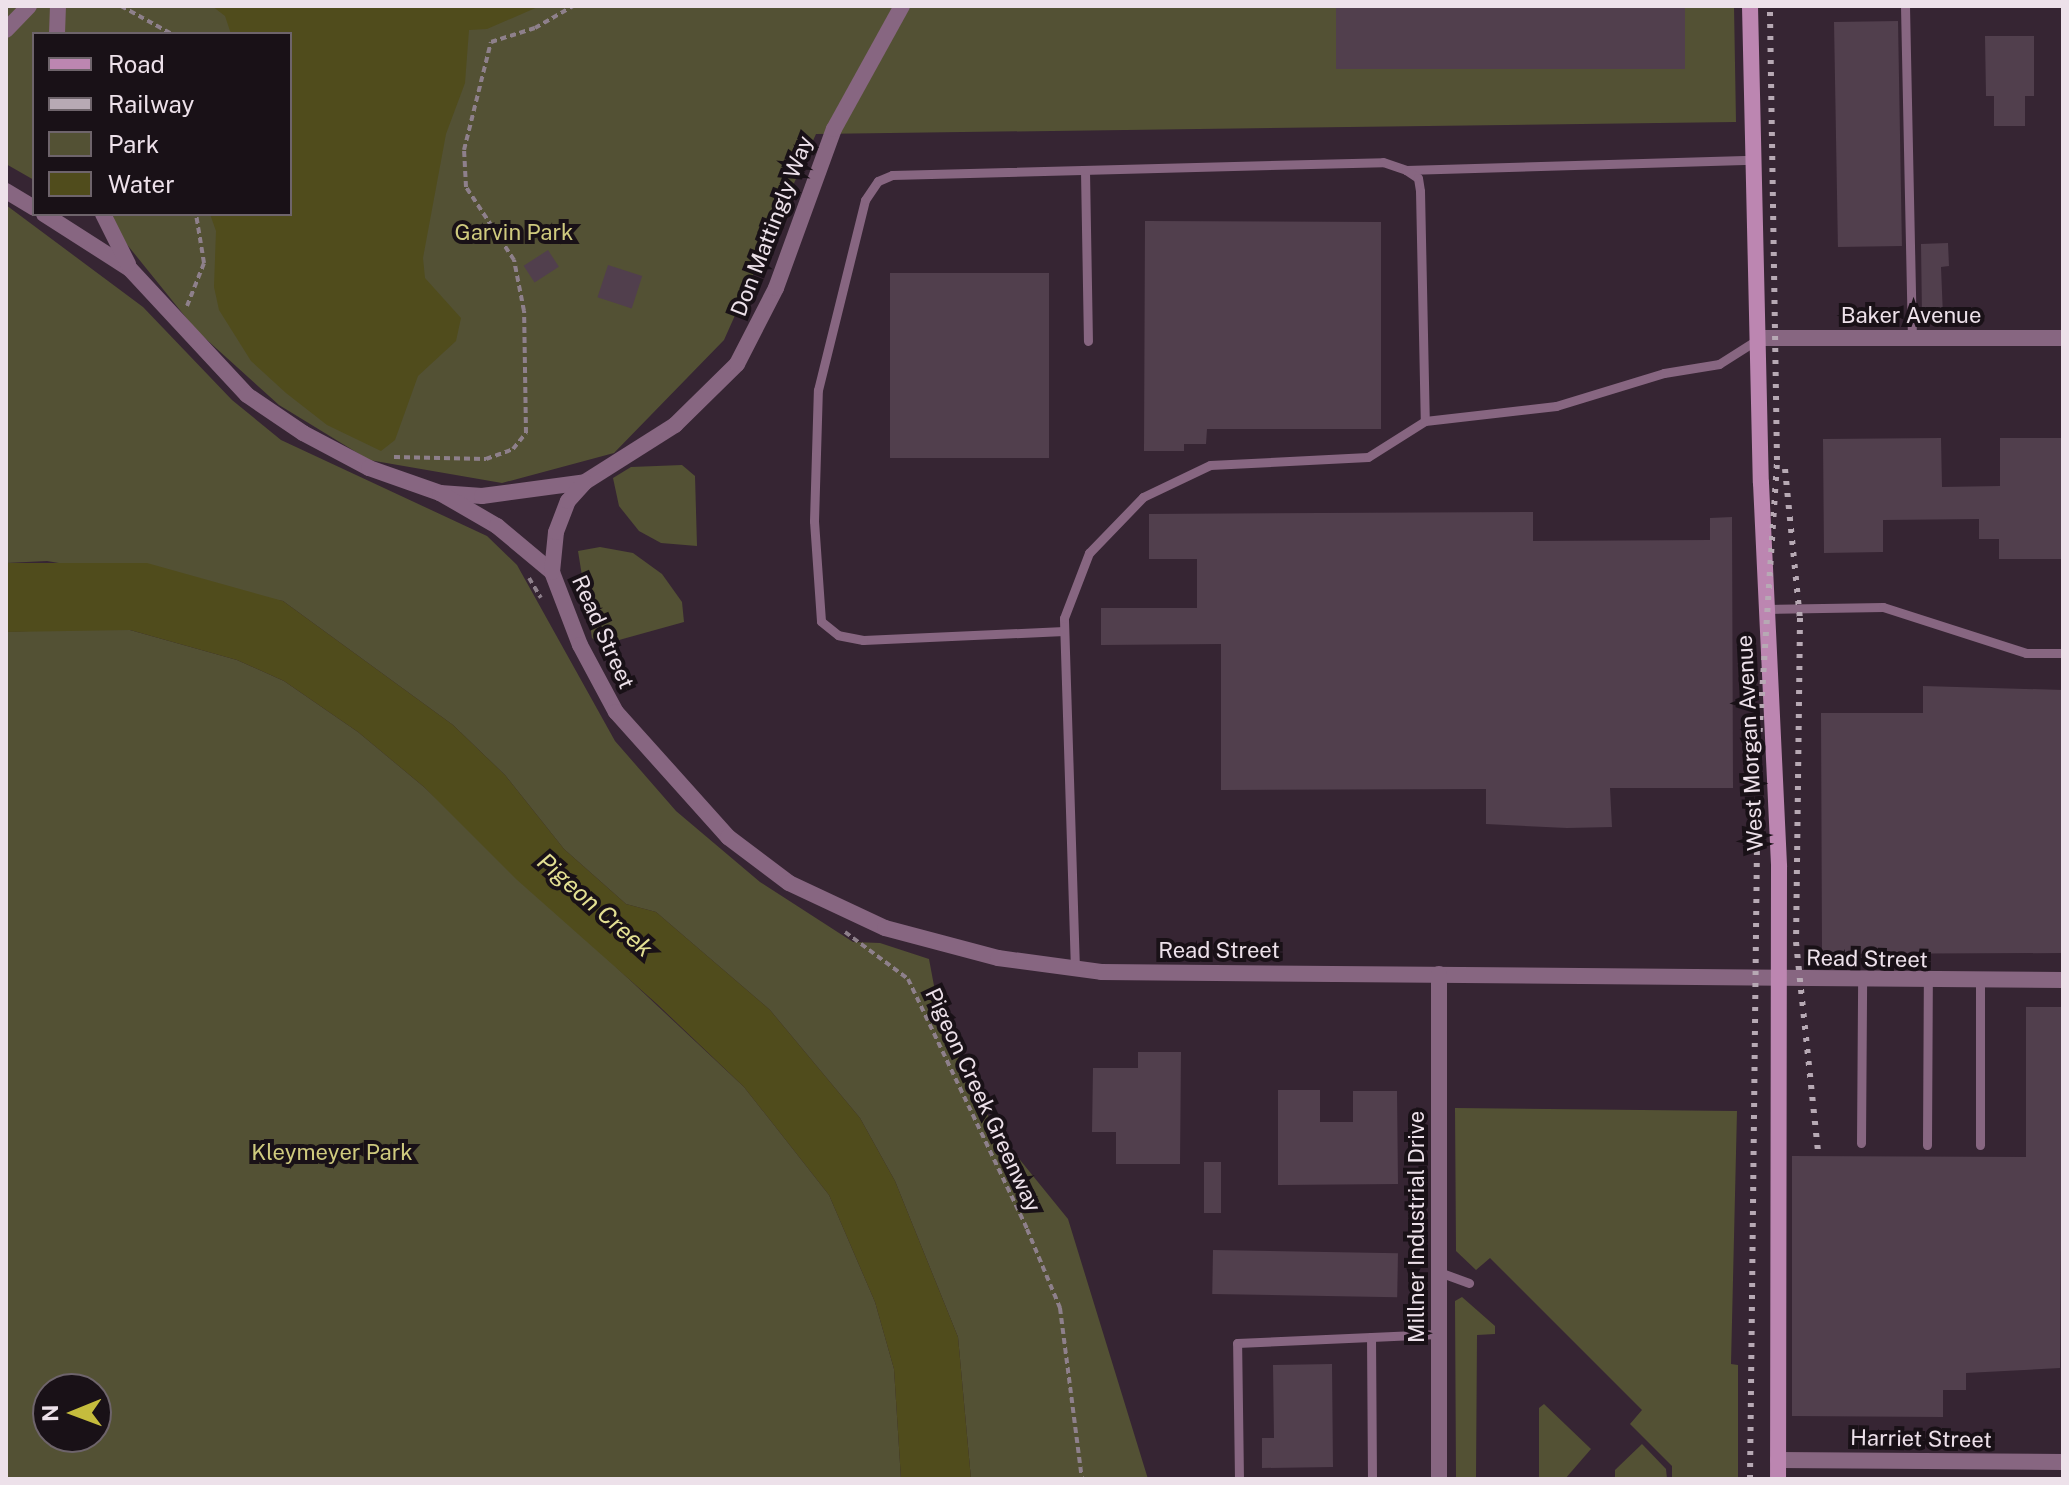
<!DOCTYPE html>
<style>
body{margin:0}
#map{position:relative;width:2069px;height:1485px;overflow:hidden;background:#362533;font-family:"Public Sans",sans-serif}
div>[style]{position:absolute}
.green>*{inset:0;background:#535134}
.water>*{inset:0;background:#504c1c}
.building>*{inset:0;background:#513f4d;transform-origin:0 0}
.path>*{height:4px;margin-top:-2px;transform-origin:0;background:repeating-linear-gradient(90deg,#8e808b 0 6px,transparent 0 10px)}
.lane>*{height:9px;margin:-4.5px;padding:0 4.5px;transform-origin:4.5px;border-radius:4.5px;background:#876681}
.street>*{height:16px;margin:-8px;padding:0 8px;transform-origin:8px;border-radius:8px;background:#876681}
.secondary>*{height:16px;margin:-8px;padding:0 8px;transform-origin:8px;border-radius:8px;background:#bc86b1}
.rail>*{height:6px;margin-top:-3px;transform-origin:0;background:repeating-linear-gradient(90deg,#b7a9b4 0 4px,transparent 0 12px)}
span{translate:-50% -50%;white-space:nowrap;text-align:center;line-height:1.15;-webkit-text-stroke:8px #191117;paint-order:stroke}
.street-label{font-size:22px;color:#ede1ea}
.park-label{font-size:22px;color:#cfca7e}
.water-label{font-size:24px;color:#e3df92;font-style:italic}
.frame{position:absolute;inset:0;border:8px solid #ede1ea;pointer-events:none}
.legend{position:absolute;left:32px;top:32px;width:260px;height:184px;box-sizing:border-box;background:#191117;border:2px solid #6e646b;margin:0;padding:10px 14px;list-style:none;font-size:24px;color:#ede1ea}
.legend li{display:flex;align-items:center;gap:16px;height:40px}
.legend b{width:40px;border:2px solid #6e646b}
.north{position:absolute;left:32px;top:1373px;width:80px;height:80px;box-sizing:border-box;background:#191117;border:2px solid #6e646b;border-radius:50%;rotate:269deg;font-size:22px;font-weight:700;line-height:32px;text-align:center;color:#ede1ea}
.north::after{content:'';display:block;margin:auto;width:28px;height:36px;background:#c5bc3d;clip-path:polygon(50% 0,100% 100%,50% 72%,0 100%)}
</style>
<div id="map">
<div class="green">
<div style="clip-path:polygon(6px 6px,1734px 6px,1736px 122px,816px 134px,724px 340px,614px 453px,502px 483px,369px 460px,279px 405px,196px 330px,108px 221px,96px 214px,290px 214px,290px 34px,34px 34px,34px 180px,6px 164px)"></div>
<div style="clip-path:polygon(6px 205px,143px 307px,232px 400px,281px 440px,487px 536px,517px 565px,615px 741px,676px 811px,760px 882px,853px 942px,880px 943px,929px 959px,941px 1023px,995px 1129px,1068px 1219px,1148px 1479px,971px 1479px,958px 1337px,895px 1181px,860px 1118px,770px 1010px,656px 912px,626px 904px,564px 849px,505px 775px,453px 725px,283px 601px,47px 561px,6px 563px)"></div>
<div style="clip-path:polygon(682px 465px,695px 476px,697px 546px,661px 543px,639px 531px,619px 506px,613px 478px,631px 467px)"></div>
<div style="clip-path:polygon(600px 547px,633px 553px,662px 574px,682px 602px,684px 622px,601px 645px,592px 638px,578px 551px)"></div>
<div style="clip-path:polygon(evenodd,73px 629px,130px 630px,237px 660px,284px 681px,358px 732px,424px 787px,744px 1087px,829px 1195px,875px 1302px,894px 1369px,901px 1479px,6px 1479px,6px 632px,73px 629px,48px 1389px,96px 1389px,96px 1437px,48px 1437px,48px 1389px)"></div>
<div style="clip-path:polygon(1455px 1108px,1737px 1111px,1731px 1364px,1738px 1365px,1738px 1479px,1672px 1479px,1672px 1466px,1630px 1424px,1642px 1410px,1490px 1258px,1476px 1270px,1456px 1251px)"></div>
<div style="clip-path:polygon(1462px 1297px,1495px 1326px,1495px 1334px,1477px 1335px,1476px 1479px,1456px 1479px,1455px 1301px)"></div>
<div style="clip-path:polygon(1544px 1404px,1591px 1449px,1565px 1479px,1539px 1479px,1539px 1408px)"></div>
<div style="clip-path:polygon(1642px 1444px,1666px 1469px,1667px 1479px,1615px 1479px,1615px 1470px)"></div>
</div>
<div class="water">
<div style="clip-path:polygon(212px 6px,540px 6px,487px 29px,469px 30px,465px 83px,446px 134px,423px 258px,425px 278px,461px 318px,456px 341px,418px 376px,395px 440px,381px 451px,327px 425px,286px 393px,251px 361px,219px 310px,214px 287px,216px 231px,210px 214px,290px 214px,290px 34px,231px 34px,225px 16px)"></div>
<div style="clip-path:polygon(6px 563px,147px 563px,283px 601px,453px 725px,505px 775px,564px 849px,626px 904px,656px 912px,770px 1010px,860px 1118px,895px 1181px,958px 1337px,971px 1479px,901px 1479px,894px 1369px,875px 1302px,829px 1195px,744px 1087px,657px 1004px,516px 879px,424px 787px,358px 732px,284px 681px,237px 660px,130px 630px,6px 632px)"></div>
</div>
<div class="building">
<div style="left:1336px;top:6px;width:349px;height:63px"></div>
<div style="left:1898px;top:21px;width:225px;height:64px;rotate:89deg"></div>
<div style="clip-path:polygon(1985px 36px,2034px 36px,2034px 96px,2025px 96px,2025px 126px,1994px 126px,1994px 96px,1986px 96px)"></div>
<div style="clip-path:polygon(1145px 221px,1381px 222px,1381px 429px,1207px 429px,1206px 444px,1184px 444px,1184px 451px,1144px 451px)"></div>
<div style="clip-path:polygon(1948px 243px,1949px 266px,1941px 267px,1943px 316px,1922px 317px,1921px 244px)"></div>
<div style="left:548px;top:250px;width:20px;height:29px;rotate:57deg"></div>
<div style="left:608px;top:265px;width:36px;height:34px;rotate:18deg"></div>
<div style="left:1049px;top:273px;width:185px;height:159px;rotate:90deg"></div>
<div style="clip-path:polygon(1941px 438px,1942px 487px,2000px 486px,2000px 438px,2063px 438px,2063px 559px,1999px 559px,1999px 539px,1979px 539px,1979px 519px,1883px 520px,1883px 552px,1824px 553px,1823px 439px)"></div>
<div style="clip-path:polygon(1533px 512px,1533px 541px,1710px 540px,1710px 518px,1732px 517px,1733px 788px,1610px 788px,1612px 827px,1567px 828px,1486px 824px,1486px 789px,1221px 790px,1221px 644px,1101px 645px,1101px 608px,1197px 608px,1197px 559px,1149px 559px,1149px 514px)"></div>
<div style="clip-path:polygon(1923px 686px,2063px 690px,2063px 953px,1822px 954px,1821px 713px,1923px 713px)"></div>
<div style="clip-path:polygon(2026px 1007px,2063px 1007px,2060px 1368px,1966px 1373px,1966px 1390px,1943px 1390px,1943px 1417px,1792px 1416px,1792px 1156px,2026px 1157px)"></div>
<div style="clip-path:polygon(1138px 1052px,1181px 1052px,1180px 1164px,1116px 1164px,1116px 1132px,1092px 1132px,1093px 1068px,1138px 1068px)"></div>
<div style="clip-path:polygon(1278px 1090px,1320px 1090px,1320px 1122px,1353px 1122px,1353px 1091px,1397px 1091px,1398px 1184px,1278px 1185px)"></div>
<div style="left:1204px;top:1162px;width:17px;height:51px"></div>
<div style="left:1213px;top:1250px;width:185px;height:44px;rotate:1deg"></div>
<div style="clip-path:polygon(1332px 1364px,1333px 1467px,1262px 1468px,1262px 1438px,1274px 1438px,1273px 1365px)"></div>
</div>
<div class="path">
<div style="left:121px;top:6px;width:58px;rotate:28.8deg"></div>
<div style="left:187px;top:306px;width:46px;rotate:-68.4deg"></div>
<div style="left:204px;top:263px;width:50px;rotate:-99.3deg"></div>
<div style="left:394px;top:457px;width:92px;rotate:1.2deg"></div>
<div style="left:486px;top:459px;width:29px;rotate:-20deg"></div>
<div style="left:513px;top:449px;width:21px;rotate:-51deg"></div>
<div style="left:526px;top:433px;width:122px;rotate:-90.9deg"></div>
<div style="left:524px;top:311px;width:52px;rotate:-101.1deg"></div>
<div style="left:514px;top:260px;width:87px;rotate:-123.3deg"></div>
<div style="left:466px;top:187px;width:37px;rotate:-93deg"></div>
<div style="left:464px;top:150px;width:111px;rotate:-76deg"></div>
<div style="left:491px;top:42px;width:46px;rotate:-17.7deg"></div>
<div style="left:535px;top:28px;width:44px;rotate:-30.1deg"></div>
<div style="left:529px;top:578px;width:23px;rotate:59deg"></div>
<div style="left:845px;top:932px;width:79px;rotate:36.7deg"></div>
<div style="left:908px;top:979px;width:277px;rotate:64.5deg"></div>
<div style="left:1027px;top:1229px;width:86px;rotate:67.3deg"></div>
<div style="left:1060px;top:1308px;width:172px;rotate:82.7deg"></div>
</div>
<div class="lane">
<div style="left:1905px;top:6px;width:332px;rotate:88.8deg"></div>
<div style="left:1406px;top:170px;width:347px;rotate:-1.7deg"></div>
<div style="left:1085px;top:171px;width:170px;rotate:89deg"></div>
<div style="left:1766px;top:609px;width:117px;rotate:-1deg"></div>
<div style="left:1883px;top:607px;width:150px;rotate:17.8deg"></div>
<div style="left:2026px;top:653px;width:37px"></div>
<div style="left:1064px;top:631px;width:201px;rotate:177.4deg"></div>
<div style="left:863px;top:640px;width:25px;rotate:-169deg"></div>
<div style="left:838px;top:635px;width:22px;rotate:-141deg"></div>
<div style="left:821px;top:621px;width:100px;rotate:-94deg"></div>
<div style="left:814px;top:521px;width:131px;rotate:-88.3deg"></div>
<div style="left:818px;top:390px;width:196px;rotate:-76.1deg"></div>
<div style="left:865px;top:200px;width:23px;rotate:-56deg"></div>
<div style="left:878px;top:181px;width:15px;rotate:-23deg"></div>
<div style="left:892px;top:175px;width:491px;rotate:-1.5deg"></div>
<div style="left:1383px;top:162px;width:24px;rotate:19deg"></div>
<div style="left:1406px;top:170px;width:14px;rotate:34deg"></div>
<div style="left:1418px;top:178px;width:13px;rotate:81deg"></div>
<div style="left:1420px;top:191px;width:230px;rotate:88.8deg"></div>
<div style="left:1075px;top:970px;width:352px;rotate:-91.8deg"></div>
<div style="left:1064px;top:618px;width:70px;rotate:-69deg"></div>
<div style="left:1089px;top:553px;width:78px;rotate:-46deg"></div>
<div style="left:1143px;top:497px;width:74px;rotate:-25.5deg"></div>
<div style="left:1210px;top:465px;width:158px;rotate:-2.9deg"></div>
<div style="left:1368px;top:457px;width:67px;rotate:-32.3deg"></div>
<div style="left:1425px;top:421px;width:132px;rotate:-6.5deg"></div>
<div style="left:1556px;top:406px;width:113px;rotate:-17deg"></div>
<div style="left:1664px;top:373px;width:56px;rotate:-9.3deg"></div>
<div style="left:1719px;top:364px;width:49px;rotate:-32.4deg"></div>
<div style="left:1980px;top:981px;width:164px;rotate:90deg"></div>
<div style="left:1861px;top:1143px;width:161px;rotate:-89.6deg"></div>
<div style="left:1927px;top:1145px;width:164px;rotate:-89.7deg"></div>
<div style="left:1439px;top:1272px;width:32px;rotate:20deg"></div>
<div style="left:1239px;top:1479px;width:136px;rotate:-90.8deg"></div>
<div style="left:1237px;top:1343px;width:134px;rotate:-2.6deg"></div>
<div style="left:1372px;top:1479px;width:142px;rotate:-90.4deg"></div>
<div style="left:1371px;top:1337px;width:67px;rotate:-2.6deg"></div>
</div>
<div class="street">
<div style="left:6px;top:30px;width:33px;rotate:-46deg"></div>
<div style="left:57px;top:34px;width:28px;rotate:-88deg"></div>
<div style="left:6px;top:191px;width:33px;rotate:31deg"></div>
<div style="left:44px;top:214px;width:102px;rotate:32.6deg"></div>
<div style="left:130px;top:269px;width:172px;rotate:47.1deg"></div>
<div style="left:247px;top:395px;width:68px;rotate:34.2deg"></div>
<div style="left:303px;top:433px;width:75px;rotate:27.9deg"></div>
<div style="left:369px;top:468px;width:75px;rotate:19.4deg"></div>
<div style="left:440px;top:493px;width:42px;rotate:4.1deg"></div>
<div style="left:482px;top:496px;width:104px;rotate:-7.7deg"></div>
<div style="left:585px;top:482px;width:107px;rotate:-32.3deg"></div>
<div style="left:675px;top:425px;width:87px;rotate:-44.5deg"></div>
<div style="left:737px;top:364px;width:85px;rotate:-62.8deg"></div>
<div style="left:776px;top:288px;width:169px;rotate:-70deg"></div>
<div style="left:834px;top:129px;width:141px;rotate:-61.1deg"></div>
<div style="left:103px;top:214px;width:56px;rotate:63.4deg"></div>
<div style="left:1760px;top:338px;width:303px"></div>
<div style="left:440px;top:493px;width:66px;rotate:30.1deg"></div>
<div style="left:497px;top:526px;width:72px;rotate:39.9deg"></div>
<div style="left:552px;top:572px;width:78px;rotate:69deg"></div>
<div style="left:580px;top:645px;width:76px;rotate:61.8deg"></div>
<div style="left:616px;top:712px;width:168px;rotate:48.1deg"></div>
<div style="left:728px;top:837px;width:76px;rotate:37deg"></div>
<div style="left:789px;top:883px;width:106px;rotate:25.1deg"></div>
<div style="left:885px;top:928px;width:117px;rotate:14.9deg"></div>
<div style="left:998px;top:958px;width:104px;rotate:7.7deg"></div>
<div style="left:1101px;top:972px;width:962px;rotate:0.48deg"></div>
<div style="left:552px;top:572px;width:40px;rotate:-84.3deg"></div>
<div style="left:556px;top:532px;width:33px;rotate:-69deg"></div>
<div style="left:568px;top:501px;width:25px;rotate:-48deg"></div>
<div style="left:1439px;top:974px;width:505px;rotate:90deg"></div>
<div style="left:1778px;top:1460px;width:285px;rotate:0.4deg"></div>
</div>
<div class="secondary">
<div style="left:1750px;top:6px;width:477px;rotate:88.7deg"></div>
<div style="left:1761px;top:483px;width:384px;rotate:87.3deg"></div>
<div style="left:1779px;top:867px;width:612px;rotate:90.09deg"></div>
</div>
<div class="rail">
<div style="left:1785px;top:469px;width:150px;rotate:84.3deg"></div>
<div style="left:1800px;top:618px;width:324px;rotate:90.7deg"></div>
<div style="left:1796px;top:942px;width:209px;rotate:84deg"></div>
<div style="left:1750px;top:1479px;width:723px;rotate:-89.37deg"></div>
<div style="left:1758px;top:756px;width:297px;rotate:-86.3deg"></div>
<div style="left:1777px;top:460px;width:454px;rotate:-90.9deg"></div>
</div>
<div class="street-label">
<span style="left:772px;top:226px;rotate:-69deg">Don Mattingly Way</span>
<span style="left:1911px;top:316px">Baker Avenue</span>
<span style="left:603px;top:632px;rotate:66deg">Read Street</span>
<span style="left:1750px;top:743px;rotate:-93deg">West Morgan Avenue</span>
<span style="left:1219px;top:951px">Read Street</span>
<span style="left:1867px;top:959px;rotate:1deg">Read Street</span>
<span style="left:983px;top:1100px;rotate:65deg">Pigeon Creek Greenway</span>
<span style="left:1417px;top:1227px;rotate:-90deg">Millner Industrial Drive</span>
<span style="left:1921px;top:1439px;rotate:1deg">Harriet Street</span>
</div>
<div class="park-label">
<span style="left:514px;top:233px">Garvin Park</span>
<span style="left:332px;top:1153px">Kleymeyer Park</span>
</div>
<div class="water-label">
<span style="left:595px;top:905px;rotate:41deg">Pigeon Creek</span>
</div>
<div class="frame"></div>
<ul class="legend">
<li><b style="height:10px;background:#bc86b1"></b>Road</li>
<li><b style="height:10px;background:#b7a9b4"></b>Railway</li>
<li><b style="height:22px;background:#535134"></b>Park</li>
<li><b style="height:22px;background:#504c1c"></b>Water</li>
</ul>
<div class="north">N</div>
</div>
